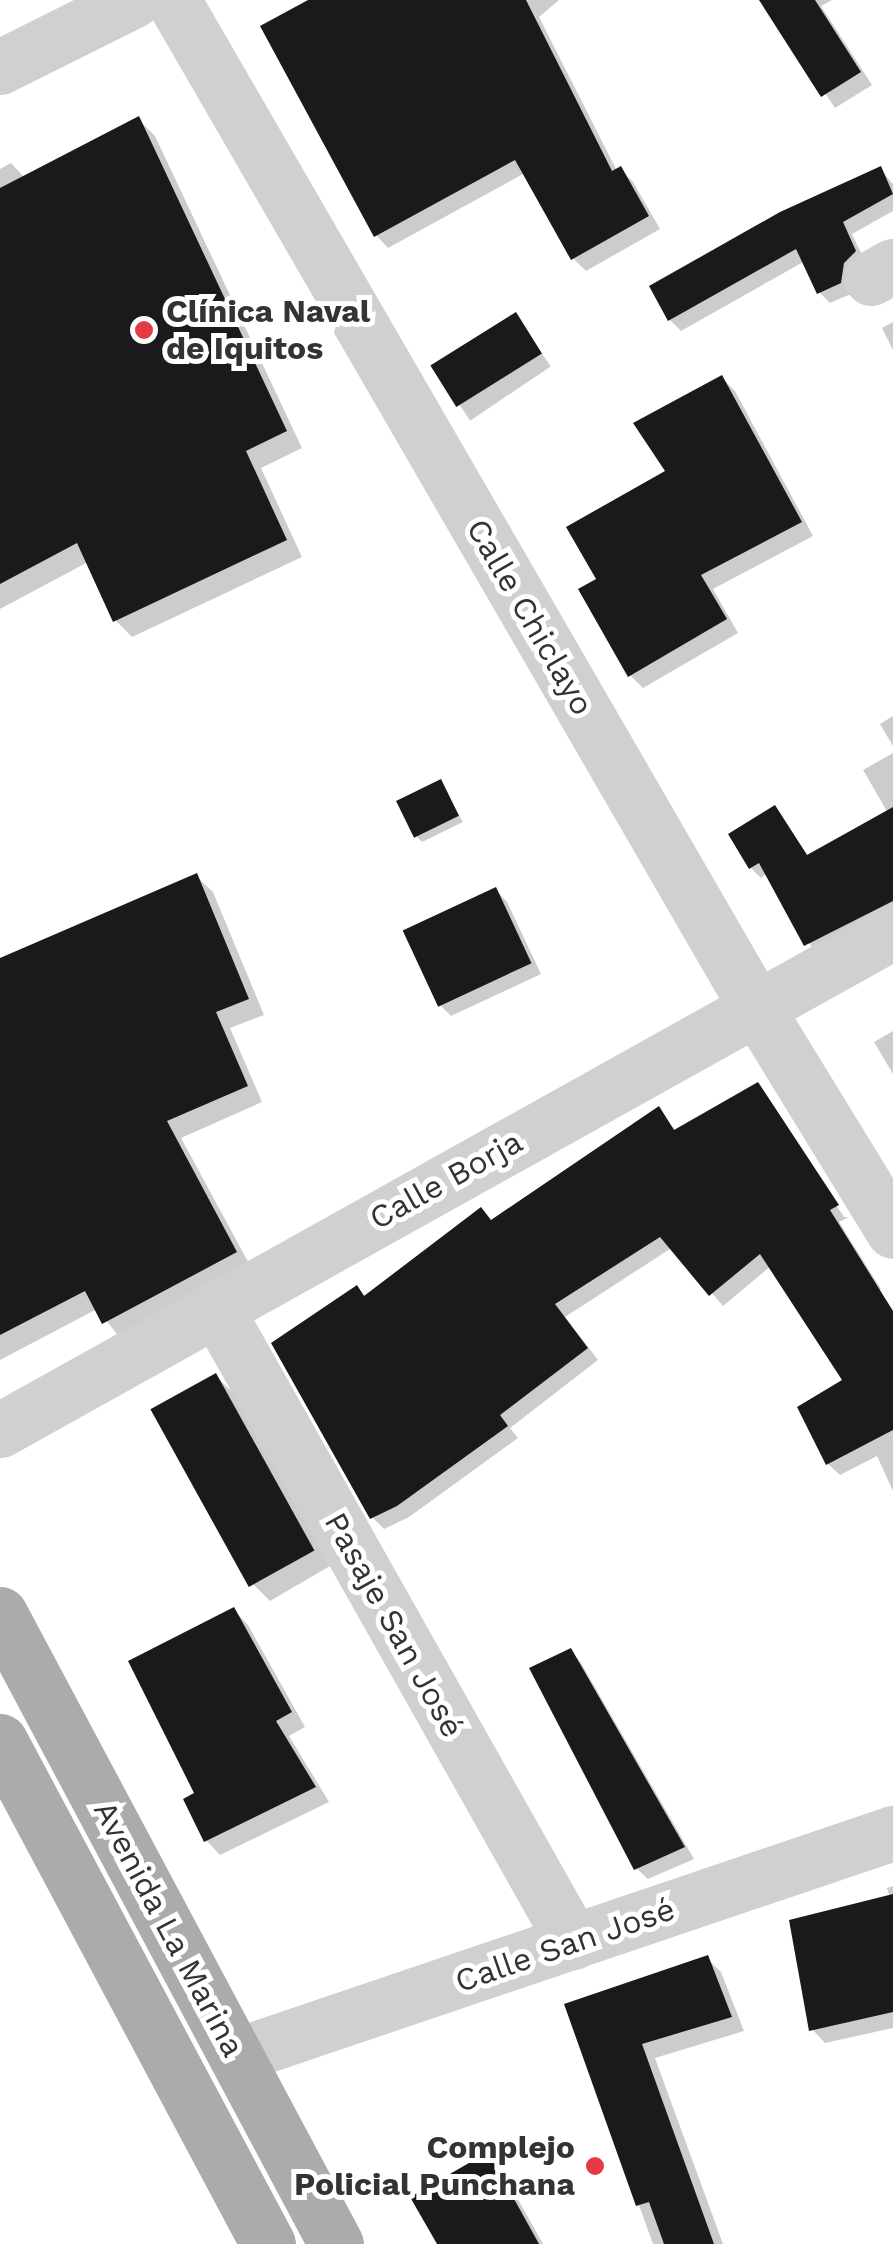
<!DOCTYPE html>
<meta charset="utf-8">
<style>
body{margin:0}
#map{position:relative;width:893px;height:2244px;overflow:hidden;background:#fff;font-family:"Work Sans",sans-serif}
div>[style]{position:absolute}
.shadow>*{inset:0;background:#0003;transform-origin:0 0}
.building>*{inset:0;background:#1a1a1a;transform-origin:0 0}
.minor>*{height:55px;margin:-27.5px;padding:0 27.5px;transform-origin:27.5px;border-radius:27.5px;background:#d0d0d0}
.major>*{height:55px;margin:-27.5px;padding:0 27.5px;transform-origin:27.5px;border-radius:27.5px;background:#ababab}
.dots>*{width:28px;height:28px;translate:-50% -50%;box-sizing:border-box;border:5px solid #fff;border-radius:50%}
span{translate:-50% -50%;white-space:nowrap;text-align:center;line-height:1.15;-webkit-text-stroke:10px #fff;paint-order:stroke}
.poi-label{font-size:32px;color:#333;font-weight:700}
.left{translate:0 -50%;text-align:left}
.right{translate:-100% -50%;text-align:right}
.street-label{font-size:32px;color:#333}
</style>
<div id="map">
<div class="shadow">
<div style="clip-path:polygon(313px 0,559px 0,539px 17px,617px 171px,620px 169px,633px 182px,660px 229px,586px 271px,573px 258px,525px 173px,388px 248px,376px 235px)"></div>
<div style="clip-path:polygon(762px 0,832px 0,821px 6px,872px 85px,835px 108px)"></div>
<div style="clip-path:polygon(139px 120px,155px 136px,302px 448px,261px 468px,302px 557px,132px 637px,115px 620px,88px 562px,0 609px,0 169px,11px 163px,25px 178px)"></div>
<div style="clip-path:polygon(880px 169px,893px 184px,893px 211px,852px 234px,866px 263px,851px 294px,830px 303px,819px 292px,805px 261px,681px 331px,670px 320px)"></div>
<div style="left:516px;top:315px;width:62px;height:97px;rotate:56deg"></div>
<div style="clip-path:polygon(893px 322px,893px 350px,882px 328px)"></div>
<div style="clip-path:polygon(722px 378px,735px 391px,813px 536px,713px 589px,738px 633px,643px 688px,630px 675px,599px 580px,669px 472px)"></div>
<div style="clip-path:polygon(893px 716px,893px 746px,880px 724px)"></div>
<div style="clip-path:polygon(893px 753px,893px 914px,816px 954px,767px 874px,761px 878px,751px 868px,775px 808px,809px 857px,888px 813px,863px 770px)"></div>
<div style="clip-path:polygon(440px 782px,463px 822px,422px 842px,417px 837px)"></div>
<div style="clip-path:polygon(196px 876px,213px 892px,264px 1015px,230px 1028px,262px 1102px,181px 1138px,252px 1269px,121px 1339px,97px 1309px,0 1360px,0 963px)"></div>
<div style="clip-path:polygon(496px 890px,507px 902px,541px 974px,451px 1016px,440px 1005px)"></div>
<div style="clip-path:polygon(893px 1031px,893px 1074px,874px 1042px)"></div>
<div style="clip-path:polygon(757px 1086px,844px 1217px,849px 1217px,839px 1222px,881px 1289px,870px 1297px,893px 1336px,893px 1491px,877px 1456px,840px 1475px,828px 1464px,846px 1381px,771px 1266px,723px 1306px,673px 1247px,565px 1317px,598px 1360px,510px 1428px,518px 1438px,409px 1517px,384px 1529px,372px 1517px,357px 1288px,366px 1297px,492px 1222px,658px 1109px,677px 1132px)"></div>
<div style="clip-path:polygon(216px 1376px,232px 1392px,330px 1566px,270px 1601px,254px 1585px)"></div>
<div style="clip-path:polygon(234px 1610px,248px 1625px,305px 1727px,289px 1736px,329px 1802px,220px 1855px,206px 1840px,197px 1794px)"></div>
<div style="clip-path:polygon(570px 1651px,581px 1663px,694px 1859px,648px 1879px,636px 1868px)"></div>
<div style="clip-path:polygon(893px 1886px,893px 2028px,825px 2043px,812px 2029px,890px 1898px,887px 1888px)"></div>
<div style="clip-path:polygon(707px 1958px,721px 1972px,744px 2031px,655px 2058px,723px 2244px,653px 2244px,567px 2006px)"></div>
<div style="clip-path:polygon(487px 2155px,501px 2169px,543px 2244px,439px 2244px)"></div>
</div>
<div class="building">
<div style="clip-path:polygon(308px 0,526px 0,612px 171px,621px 166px,649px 216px,571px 260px,515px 160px,374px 237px,260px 26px)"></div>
<div style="clip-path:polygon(759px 0,815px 0,861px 72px,821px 97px)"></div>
<div style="clip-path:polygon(139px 116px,287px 431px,246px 451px,287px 540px,113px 622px,77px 543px,0 584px,0 188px)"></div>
<div style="clip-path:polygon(881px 166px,893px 194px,843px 222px,856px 251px,844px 263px,841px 283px,817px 294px,796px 249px,668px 321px,649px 286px,780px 212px)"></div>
<div style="left:516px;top:312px;width:49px;height:101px;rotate:58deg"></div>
<div style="clip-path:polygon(722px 375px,802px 522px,701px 575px,727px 619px,628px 677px,578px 589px,596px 579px,566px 527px,665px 471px,633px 423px)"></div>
<div style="left:441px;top:779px;width:41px;height:50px;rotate:64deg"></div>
<div style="clip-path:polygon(775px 805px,807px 855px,893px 807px,893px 901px,804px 946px,759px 863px,749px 869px,728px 834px)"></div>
<div style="clip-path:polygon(197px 873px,249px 999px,216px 1012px,248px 1086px,167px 1121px,237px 1252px,102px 1324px,85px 1291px,0 1335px,0 958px)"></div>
<div style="left:496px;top:887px;width:84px;height:103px;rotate:65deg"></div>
<div style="clip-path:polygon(758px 1082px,839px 1205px,830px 1210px,893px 1311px,893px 1430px,826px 1465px,797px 1407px,842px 1380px,760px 1254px,709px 1296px,660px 1237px,555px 1304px,588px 1348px,500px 1415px,508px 1426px,397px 1506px,370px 1519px,271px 1343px,357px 1285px,364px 1296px,481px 1207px,491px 1220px,659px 1106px,674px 1130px)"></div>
<div style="left:216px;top:1373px;width:203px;height:75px;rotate:61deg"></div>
<div style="clip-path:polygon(234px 1607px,292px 1712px,276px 1721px,316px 1787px,204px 1842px,183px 1799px,194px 1793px,128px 1661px)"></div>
<div style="clip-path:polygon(571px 1648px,685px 1847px,634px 1870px,529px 1668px)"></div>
<div style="clip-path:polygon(893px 1894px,893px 2012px,809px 2031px,789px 1920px)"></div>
<div style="clip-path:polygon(708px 1955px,732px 2017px,642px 2044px,714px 2244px,664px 2244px,649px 2202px,636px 2206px,564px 2004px)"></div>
<div style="clip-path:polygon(488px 2152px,539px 2244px,437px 2244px,410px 2197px)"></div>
</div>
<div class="minor">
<div style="left:173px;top:0;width:1166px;rotate:59.94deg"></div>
<div style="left:757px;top:1009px;width:260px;rotate:58.5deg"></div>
<div style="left:0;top:67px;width:150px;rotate:-26.6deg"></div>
<div style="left:871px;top:278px;width:25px;rotate:-29deg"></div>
<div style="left:215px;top:1307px;width:729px;rotate:60.59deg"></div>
<div style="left:0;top:1430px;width:1022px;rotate:-29.15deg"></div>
<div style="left:237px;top:2055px;width:693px;rotate:-18.7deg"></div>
</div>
<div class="major">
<div style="left:0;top:1614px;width:714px;rotate:61.93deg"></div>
<div style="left:0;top:1741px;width:570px;rotate:61.95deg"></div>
</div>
<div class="dots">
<div style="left:144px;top:330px;background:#e63946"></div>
<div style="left:595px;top:2166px;background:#e63946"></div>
</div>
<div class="poi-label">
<span class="left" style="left:166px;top:330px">Clínica Naval<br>de Iquitos</span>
<span class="right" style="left:575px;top:2166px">Complejo<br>Policial Punchana</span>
</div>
<div class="street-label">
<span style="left:530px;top:617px;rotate:60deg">Calle Chiclayo</span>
<span style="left:446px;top:1180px;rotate:-29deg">Calle Borja</span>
<span style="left:394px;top:1625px;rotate:61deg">Pasaje San José</span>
<span style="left:169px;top:1929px;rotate:62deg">Avenida La Marina</span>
<span style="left:565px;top:1945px;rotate:-19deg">Calle San José</span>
</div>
</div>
